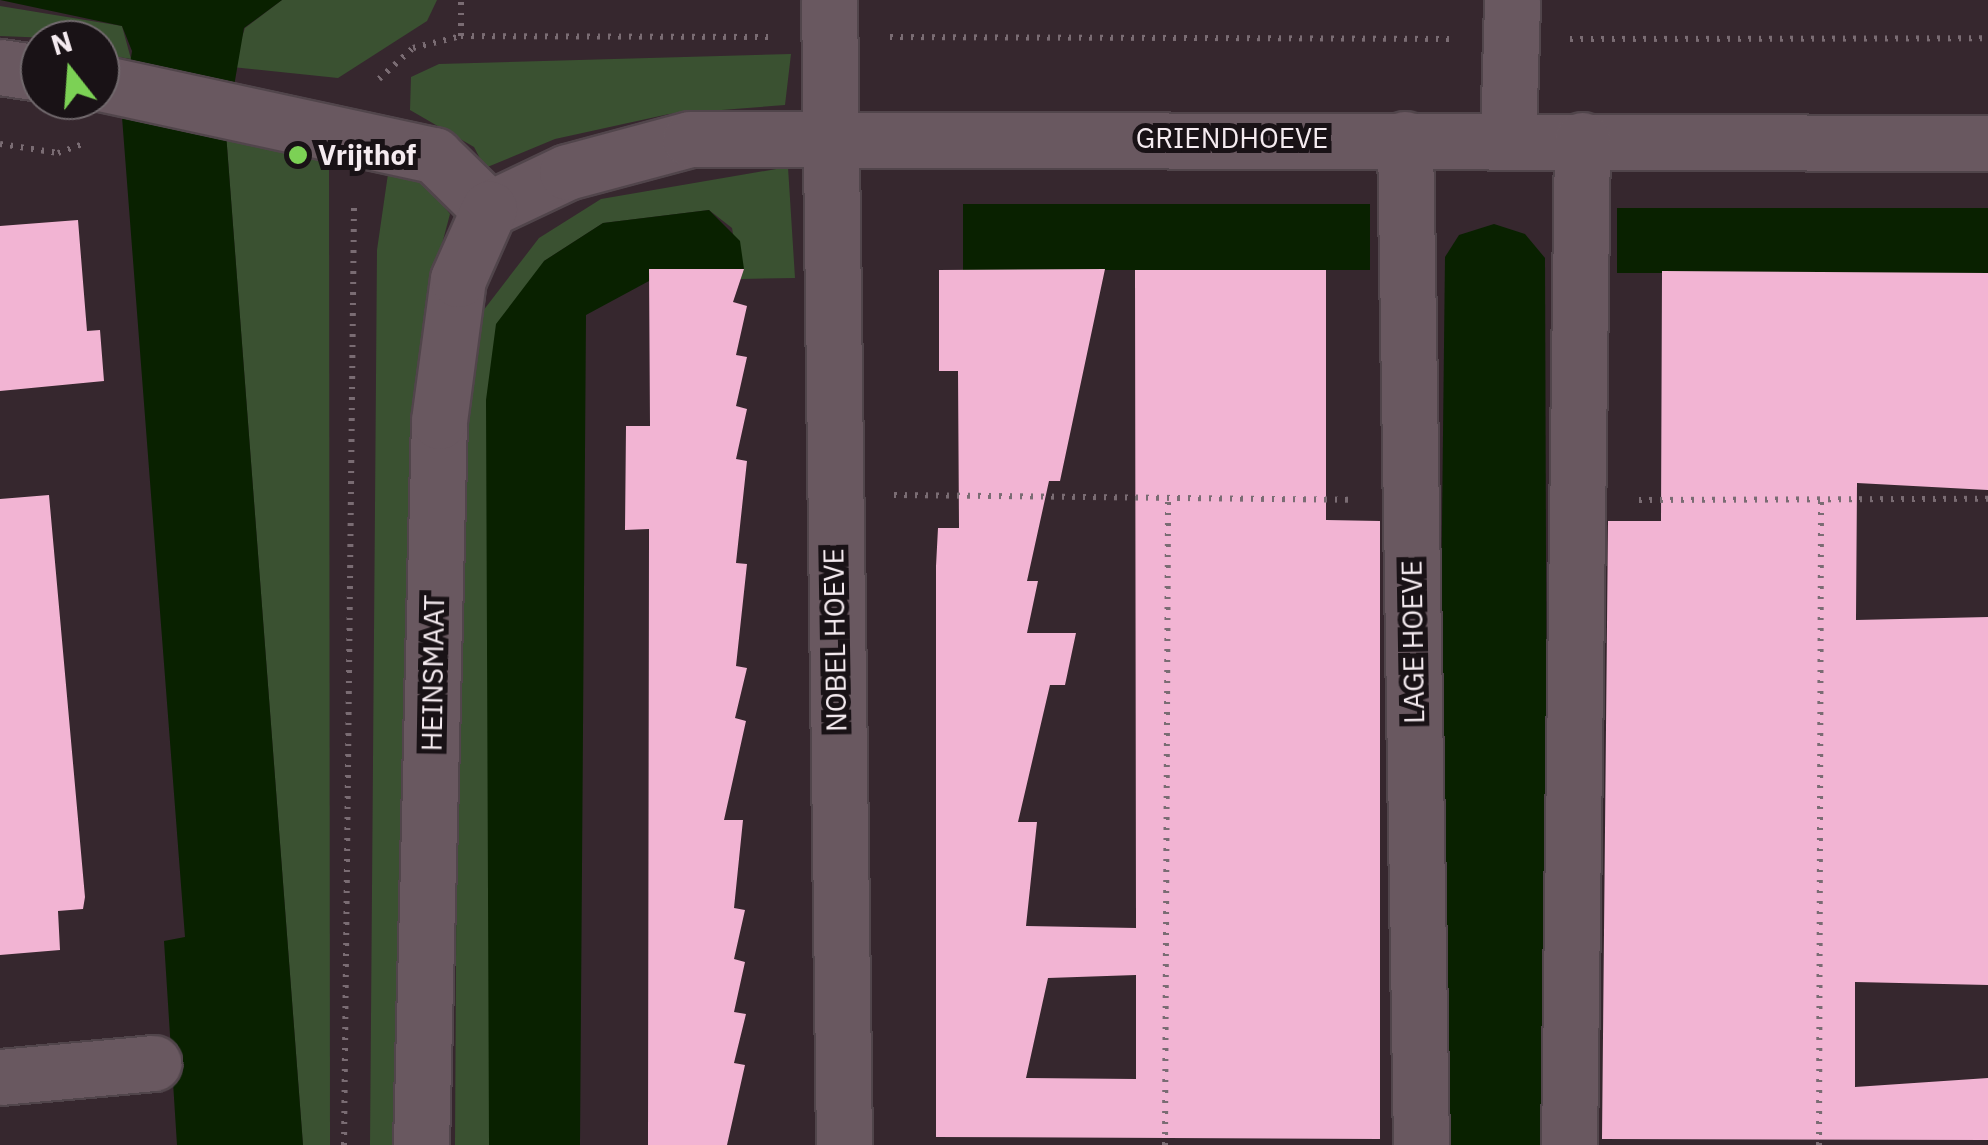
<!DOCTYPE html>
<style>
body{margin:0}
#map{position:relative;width:1988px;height:1145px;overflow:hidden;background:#36272e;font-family:"IBM Plex Sans",sans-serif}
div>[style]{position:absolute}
.green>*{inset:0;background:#3a5131}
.water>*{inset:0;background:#092100;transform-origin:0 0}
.building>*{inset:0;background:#f2b4d3}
.path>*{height:6px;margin-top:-3px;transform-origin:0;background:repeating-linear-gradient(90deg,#7a6c73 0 2.5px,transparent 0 10.5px)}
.roads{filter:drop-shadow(2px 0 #51454b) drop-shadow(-2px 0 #51454b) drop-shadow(0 2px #51454b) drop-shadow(0 -2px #51454b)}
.minor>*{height:55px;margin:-27.5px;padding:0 27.5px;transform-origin:27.5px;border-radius:27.5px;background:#695860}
.dots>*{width:28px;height:28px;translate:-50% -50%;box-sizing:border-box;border:5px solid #191216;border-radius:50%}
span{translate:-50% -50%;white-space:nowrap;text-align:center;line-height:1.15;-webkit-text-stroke:10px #191216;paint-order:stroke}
.street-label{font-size:28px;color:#f5ebf0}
.poi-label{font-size:28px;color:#f5ebf0;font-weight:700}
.left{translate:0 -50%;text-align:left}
.north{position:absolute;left:20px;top:20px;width:100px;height:100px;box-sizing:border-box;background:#191216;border:2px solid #71696d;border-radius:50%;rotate:343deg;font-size:28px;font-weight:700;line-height:40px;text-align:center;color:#f5ebf0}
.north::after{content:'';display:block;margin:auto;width:35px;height:45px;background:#7cd155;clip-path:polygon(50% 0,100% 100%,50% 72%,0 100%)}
</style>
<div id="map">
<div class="green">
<div style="clip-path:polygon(282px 0,437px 0,427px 21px,338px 78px,232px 67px,245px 28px)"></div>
<div style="clip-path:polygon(0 6px,122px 26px,131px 59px,100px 54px,100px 40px,0 36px)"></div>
<div style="clip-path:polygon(791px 54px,785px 105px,669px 114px,555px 139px,485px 168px,474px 147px,410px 110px,411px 77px,439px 64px)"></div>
<div style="clip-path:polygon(226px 133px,329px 149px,330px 1145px,303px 1145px)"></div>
<div style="clip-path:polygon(390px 160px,422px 177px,450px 214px,429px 293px,405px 1145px,370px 1145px,377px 250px)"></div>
<div style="clip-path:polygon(788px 167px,795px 278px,741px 279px,732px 228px,709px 210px,603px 223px,544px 261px,490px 1145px,455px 1145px,459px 418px,476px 320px,539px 238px,601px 199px)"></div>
</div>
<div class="water">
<div style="clip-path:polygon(0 0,282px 0,244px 28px,226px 133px,303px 1145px,177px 1145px,164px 941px,185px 937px,122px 117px,132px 51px,122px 26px)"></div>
<div style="left:963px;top:204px;width:407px;height:66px"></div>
<div style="left:1988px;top:208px;width:65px;height:371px;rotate:90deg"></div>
<div style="clip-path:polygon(709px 210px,740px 241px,744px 269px,650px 269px,649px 281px,586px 315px,580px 1145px,489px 1145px,486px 400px,496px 324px,544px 261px,603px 223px)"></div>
<div style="clip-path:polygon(1494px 224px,1525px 234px,1545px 258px,1548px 1145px,1435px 1145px,1445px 257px,1459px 235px)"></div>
</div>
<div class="building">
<div style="clip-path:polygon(78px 220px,87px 331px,100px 330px,104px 381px,0 391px,0 226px)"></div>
<div style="clip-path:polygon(649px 269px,744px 269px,733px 302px,747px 306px,736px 355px,747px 357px,736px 406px,747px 409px,736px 459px,747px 461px,736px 563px,747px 564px,736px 666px,747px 668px,735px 718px,746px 721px,724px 820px,743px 820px,734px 908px,745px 910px,734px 959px,745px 962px,734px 1012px,746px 1014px,734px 1063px,745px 1065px,727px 1145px,648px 1145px,649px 529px,625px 530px,626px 426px,650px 426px)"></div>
<div style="clip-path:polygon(evenodd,1105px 269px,1060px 481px,1049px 481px,1027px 581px,1038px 581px,1027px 633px,1076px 633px,1065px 685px,1050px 685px,1018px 822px,1037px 822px,1026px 926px,1136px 928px,1135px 270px,1326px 270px,1326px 520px,1380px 521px,1380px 1139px,936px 1137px,936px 566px,938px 528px,959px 528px,958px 371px,939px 371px,939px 270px,1105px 269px,1136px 975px,1136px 1079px,1026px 1078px,1048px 978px,1136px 975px)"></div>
<div style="clip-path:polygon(1662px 271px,1988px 273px,1988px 490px,1857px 483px,1856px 620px,1988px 617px,1988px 985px,1855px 982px,1855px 1087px,1988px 1078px,1988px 1140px,1602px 1139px,1608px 521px,1661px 521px)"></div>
<div style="clip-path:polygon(49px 495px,85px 897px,83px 909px,58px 911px,60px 950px,0 955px,0 499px)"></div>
</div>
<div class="path">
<div style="left:461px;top:36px;width:36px;rotate:-90deg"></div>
<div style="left:890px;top:37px;width:563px;rotate:0.2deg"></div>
<div style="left:1570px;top:39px;width:418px;rotate:-0.1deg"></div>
<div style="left:379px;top:79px;width:46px;rotate:-42.4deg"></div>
<div style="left:413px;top:48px;width:49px;rotate:-14deg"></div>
<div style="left:461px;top:36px;width:307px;rotate:0.2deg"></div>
<div style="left:0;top:144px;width:59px;rotate:8.8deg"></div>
<div style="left:58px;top:153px;width:30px;rotate:-20deg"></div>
<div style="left:894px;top:495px;width:458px;rotate:0.6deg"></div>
<div style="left:1639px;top:500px;width:349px;rotate:-0.2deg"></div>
<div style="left:344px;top:1145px;width:944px;rotate:-89.39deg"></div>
<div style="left:1165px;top:1145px;width:647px;rotate:-89.73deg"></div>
<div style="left:1819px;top:1145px;width:645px;rotate:-89.82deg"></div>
</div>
<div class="roads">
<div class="minor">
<div style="left:829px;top:0;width:1145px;rotate:89.25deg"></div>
<div style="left:0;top:67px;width:40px;rotate:8.5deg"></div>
<div style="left:100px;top:83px;width:342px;rotate:12.2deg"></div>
<div style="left:434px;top:155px;width:77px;rotate:44.5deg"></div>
<div style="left:1508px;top:138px;width:138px;rotate:-88.3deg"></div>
<div style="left:1405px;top:139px;width:1006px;rotate:89.09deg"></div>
<div style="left:489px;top:209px;width:86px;rotate:-25.4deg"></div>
<div style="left:567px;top:172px;width:127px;rotate:-15deg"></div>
<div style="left:690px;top:139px;width:1298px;rotate:0.18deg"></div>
<div style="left:0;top:1077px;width:154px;rotate:-5.2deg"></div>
<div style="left:421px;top:1145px;width:724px;rotate:-88.58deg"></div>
<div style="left:439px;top:421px;width:143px;rotate:-82.4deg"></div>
<div style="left:458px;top:279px;width:77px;rotate:-66.1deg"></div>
<div style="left:1569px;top:1145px;width:1005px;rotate:-89.26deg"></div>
</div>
</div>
<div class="dots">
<div style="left:298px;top:155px;background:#7cd155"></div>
</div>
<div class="street-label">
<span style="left:1232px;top:138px">GRIENDHOEVE</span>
<span style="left:835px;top:640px;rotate:-91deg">NOBEL HOEVE</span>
<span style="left:1413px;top:642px;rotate:-91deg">LAGE HOEVE</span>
<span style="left:433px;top:673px;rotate:-89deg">HEINSMAAT</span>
</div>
<div class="poi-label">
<span class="left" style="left:318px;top:155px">Vrijthof</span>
</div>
<div class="north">N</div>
</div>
